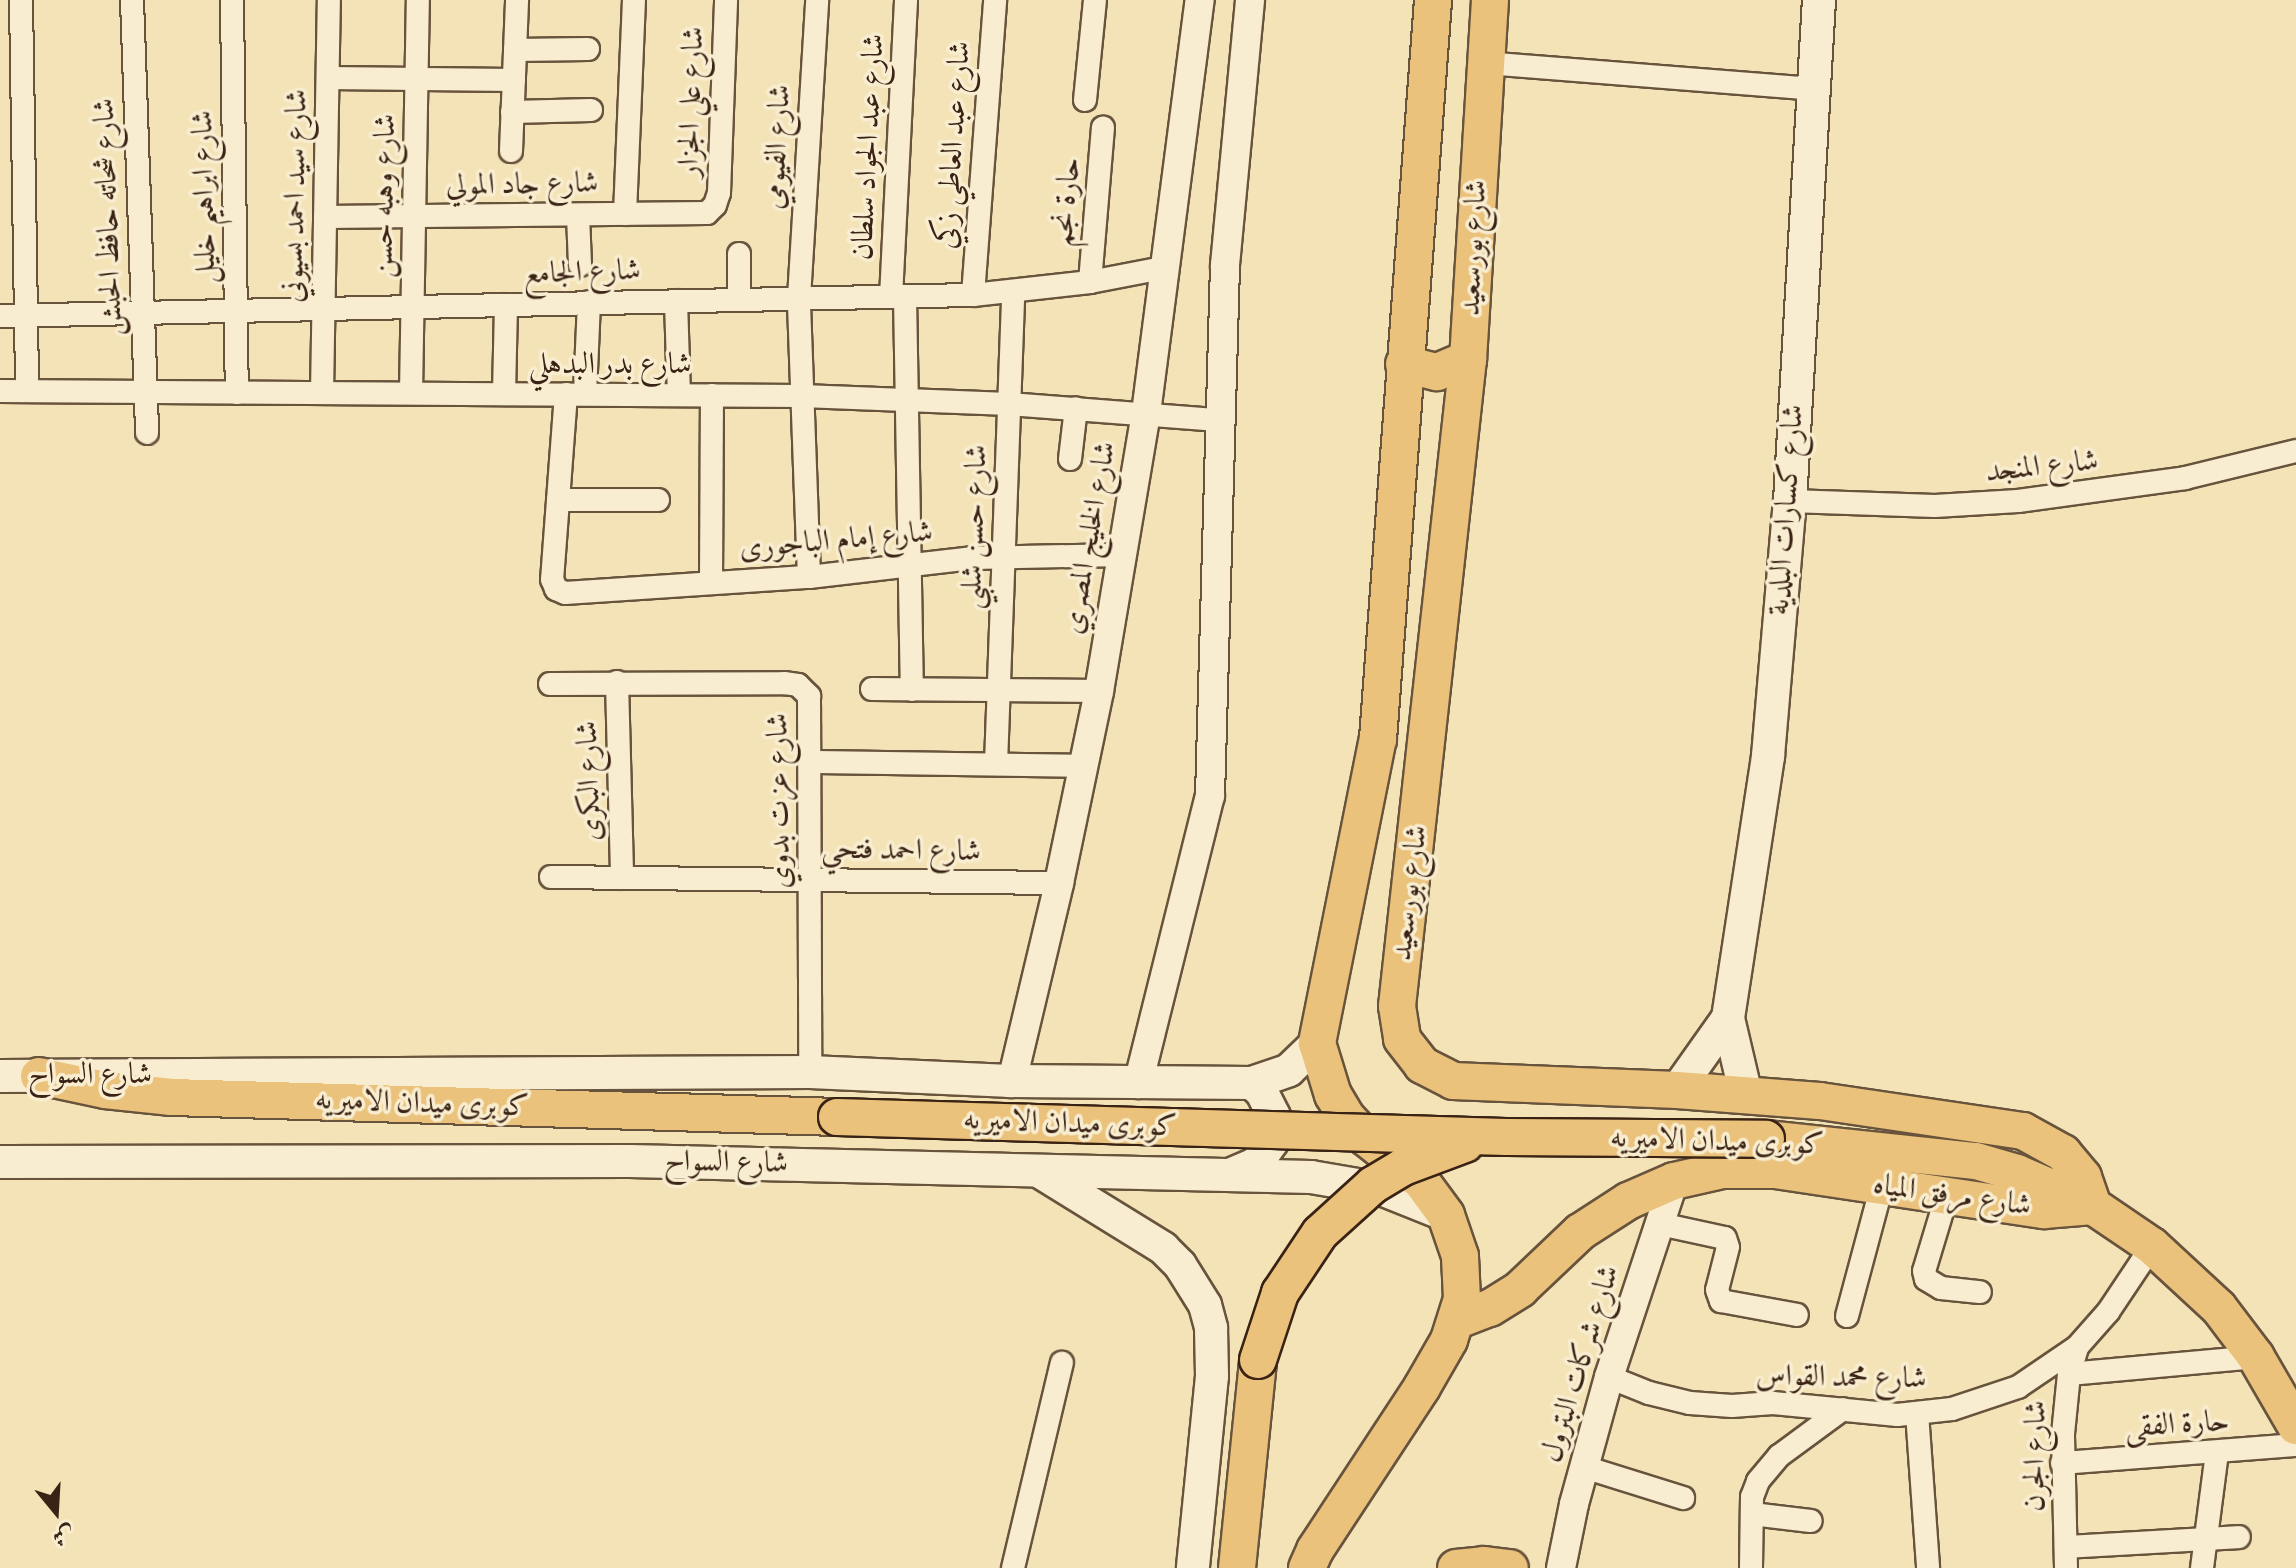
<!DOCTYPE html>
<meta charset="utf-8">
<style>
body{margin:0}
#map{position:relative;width:2296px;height:1568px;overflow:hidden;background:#f4e3b6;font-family:"IM FELL DW Pica",Amiri,serif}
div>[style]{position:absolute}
.roads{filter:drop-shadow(2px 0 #68533d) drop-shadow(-2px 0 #68533d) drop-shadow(0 2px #68533d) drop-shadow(0 -2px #68533d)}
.minor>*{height:22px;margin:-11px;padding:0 11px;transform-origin:11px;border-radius:11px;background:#f8edd0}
.tertiary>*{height:28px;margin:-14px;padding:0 14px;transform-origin:14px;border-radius:14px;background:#f8edd0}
.secondary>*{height:32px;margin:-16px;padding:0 16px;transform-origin:16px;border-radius:16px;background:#f8edd0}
.primary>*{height:36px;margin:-18px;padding:0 18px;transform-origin:18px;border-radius:18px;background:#eac27b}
.bridges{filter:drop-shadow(2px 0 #3a2315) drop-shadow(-2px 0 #3a2315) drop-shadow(0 2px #3a2315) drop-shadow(0 -2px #3a2315)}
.primary-bridge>*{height:36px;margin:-18px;padding:0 18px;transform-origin:18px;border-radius:18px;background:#eac27b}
span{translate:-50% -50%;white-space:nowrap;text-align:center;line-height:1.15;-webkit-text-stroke:7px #f8edd0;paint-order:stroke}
.street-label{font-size:30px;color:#3a2315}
.north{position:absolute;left:16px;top:1472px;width:80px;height:80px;-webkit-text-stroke:6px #f8edd0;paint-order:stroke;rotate:162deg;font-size:22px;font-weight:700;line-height:32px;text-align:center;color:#3a2315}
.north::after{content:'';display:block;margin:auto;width:28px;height:36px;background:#3a2315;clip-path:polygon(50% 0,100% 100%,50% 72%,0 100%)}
</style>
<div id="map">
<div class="roads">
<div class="minor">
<div style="left:21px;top:0;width:391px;rotate:89.1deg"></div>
<div style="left:132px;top:0;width:433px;rotate:88deg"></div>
<div style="left:232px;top:0;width:393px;rotate:89.3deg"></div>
<div style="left:515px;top:50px;width:73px;rotate:-0.8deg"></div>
<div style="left:1485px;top:63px;width:328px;rotate:4.5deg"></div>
<div style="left:328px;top:78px;width:186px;rotate:0.6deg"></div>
<div style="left:1085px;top:100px;width:100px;rotate:-84.3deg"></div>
<div style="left:512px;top:112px;width:79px;rotate:-1.5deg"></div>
<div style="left:511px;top:151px;width:151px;rotate:-87.7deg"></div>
<div style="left:625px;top:214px;width:214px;rotate:-87.6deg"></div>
<div style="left:578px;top:215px;width:50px;rotate:87.7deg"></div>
<div style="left:325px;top:217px;width:382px;rotate:-0.6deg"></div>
<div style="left:707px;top:213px;width:11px;rotate:-45deg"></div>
<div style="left:715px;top:205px;width:13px;rotate:-72deg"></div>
<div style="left:719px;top:193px;width:193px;rotate:-87.9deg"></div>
<div style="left:1090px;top:282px;width:155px;rotate:-85.2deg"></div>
<div style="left:973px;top:295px;width:296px;rotate:-85.7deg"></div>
<div style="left:905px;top:296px;width:394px;rotate:89deg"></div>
<div style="left:891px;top:297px;width:297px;rotate:-87.1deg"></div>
<div style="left:739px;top:300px;width:46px;rotate:-90deg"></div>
<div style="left:676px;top:301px;width:94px;rotate:88.2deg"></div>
<div style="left:0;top:316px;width:973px;rotate:-1.24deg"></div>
<div style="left:973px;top:295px;width:118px;rotate:-6.3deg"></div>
<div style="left:1090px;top:282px;width:74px;rotate:-10.9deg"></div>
<div style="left:0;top:391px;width:802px;rotate:0.36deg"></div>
<div style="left:802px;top:396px;width:207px;rotate:2.2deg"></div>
<div style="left:1009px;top:404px;width:210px;rotate:4.4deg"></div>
<div style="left:322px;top:393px;width:393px;rotate:-89deg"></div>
<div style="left:411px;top:393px;width:393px;rotate:-89deg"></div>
<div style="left:504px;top:394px;width:89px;rotate:-88.7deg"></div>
<div style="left:566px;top:394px;width:186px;rotate:94.3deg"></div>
<div style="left:552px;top:579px;width:11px;rotate:68deg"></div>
<div style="left:556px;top:589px;width:10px;rotate:24deg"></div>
<div style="left:565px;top:593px;width:245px;rotate:-3.8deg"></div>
<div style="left:809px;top:577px;width:166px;rotate:-6.6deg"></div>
<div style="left:974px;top:558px;width:148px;rotate:-1.2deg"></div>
<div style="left:585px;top:394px;width:92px;rotate:-87.5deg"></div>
<div style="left:1070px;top:459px;width:51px;rotate:-83.3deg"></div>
<div style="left:558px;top:500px;width:100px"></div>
<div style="left:1790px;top:501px;width:145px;rotate:2deg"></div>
<div style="left:1935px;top:506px;width:83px;rotate:-3.4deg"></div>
<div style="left:2018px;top:501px;width:169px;rotate:-7.8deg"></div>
<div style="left:2185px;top:478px;width:114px;rotate:-13.7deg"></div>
<div style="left:809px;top:577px;width:279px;rotate:-92.1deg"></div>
<div style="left:799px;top:298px;width:299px;rotate:-86.5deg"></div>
<div style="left:711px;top:583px;width:188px;rotate:-89.7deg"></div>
<div style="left:617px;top:682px;width:196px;rotate:88.5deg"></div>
<div style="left:550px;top:684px;width:234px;rotate:-0.2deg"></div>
<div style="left:784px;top:683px;width:14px;rotate:8deg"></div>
<div style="left:798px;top:685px;width:16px;rotate:45deg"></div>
<div style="left:809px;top:696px;width:376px;rotate:89.8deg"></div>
<div style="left:872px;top:689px;width:227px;rotate:0.5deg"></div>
<div style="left:810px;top:762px;width:273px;rotate:0.8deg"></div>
<div style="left:996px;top:764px;width:472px;rotate:-87.9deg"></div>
<div style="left:551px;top:877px;width:508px;rotate:0.68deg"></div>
<div style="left:1947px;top:1195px;width:79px;rotate:106.8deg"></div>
<div style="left:1924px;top:1271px;width:8px;rotate:76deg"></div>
<div style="left:1926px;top:1279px;width:17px;rotate:31deg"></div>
<div style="left:1941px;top:1288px;width:39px;rotate:6deg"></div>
<div style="left:1660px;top:1224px;width:66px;rotate:12.2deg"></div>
<div style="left:1725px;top:1238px;width:9px;rotate:72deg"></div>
<div style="left:1728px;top:1247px;width:44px;rotate:104.3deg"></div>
<div style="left:1717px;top:1290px;width:12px;rotate:70deg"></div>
<div style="left:1721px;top:1301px;width:77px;rotate:10.4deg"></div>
<div style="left:1847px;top:1316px;width:136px;rotate:-75deg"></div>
<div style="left:2069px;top:1374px;width:188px;rotate:-5.2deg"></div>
<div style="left:1609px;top:1377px;width:43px;rotate:21.8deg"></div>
<div style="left:1649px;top:1393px;width:42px;rotate:13.7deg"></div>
<div style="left:1690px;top:1403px;width:42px;rotate:4.1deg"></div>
<div style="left:1732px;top:1406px;width:41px;rotate:-4.2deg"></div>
<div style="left:1773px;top:1403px;width:125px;rotate:5.5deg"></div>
<div style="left:1897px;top:1415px;width:55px;rotate:-6.2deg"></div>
<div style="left:1952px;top:1409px;width:70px;rotate:-18.4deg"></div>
<div style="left:2018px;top:1387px;width:71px;rotate:-34.1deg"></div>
<div style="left:2077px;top:1347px;width:47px;rotate:-48.5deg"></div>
<div style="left:2108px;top:1312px;width:79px;rotate:-56.3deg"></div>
<div style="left:1917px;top:1413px;width:155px;rotate:85.9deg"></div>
<div style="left:2062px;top:1463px;width:235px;rotate:-4.4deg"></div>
<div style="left:1584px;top:1467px;width:104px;rotate:17.4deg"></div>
<div style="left:1752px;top:1514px;width:59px;rotate:6.8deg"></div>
<div style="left:2066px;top:1547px;width:173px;rotate:-3.3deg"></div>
<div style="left:1013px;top:1568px;width:211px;rotate:-76.6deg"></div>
<div style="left:1751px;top:1568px;width:71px;rotate:-89.2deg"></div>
<div style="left:1752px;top:1497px;width:17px;rotate:-69deg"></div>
<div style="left:1758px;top:1481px;width:33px;rotate:-50deg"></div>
<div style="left:1779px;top:1456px;width:79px;rotate:-36.3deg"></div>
<div style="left:2066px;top:1568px;width:134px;rotate:-91.3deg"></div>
<div style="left:2063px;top:1434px;width:60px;rotate:-84.3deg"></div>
<div style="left:2069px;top:1374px;width:28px;rotate:-73deg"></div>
<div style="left:2202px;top:1568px;width:116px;rotate:-82.6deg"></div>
</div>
<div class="tertiary">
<div style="left:1012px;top:1081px;width:204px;rotate:-76.6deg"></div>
<div style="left:1059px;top:883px;width:196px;rotate:-78.2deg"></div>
<div style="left:1099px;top:691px;width:282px;rotate:-80.4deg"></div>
<div style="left:1146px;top:413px;width:417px;rotate:-82.6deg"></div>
<div style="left:1138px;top:1084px;width:297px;rotate:-76deg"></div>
<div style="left:1210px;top:796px;width:531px;rotate:-88.38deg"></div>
<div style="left:1225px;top:265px;width:266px;rotate:-84.6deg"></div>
<div style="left:1561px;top:1568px;width:65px;rotate:-78.5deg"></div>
<div style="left:1574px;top:1504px;width:132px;rotate:-74.6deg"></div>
<div style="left:1609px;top:1377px;width:206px;rotate:-71.7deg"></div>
</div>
<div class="secondary">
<div style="left:0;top:1076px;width:810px;rotate:-0.28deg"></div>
<div style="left:810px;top:1072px;width:202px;rotate:2.6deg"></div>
<div style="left:1012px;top:1081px;width:240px;rotate:0.5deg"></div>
<div style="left:1252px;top:1083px;width:39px;rotate:-19deg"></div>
<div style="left:1289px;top:1070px;width:39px;rotate:-44deg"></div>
<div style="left:1677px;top:1090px;width:88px;rotate:-54.7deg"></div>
<div style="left:1746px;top:1095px;width:79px;rotate:-103.2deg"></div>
<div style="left:1728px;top:1018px;width:265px;rotate:-81.3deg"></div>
<div style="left:1768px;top:756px;width:256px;rotate:-85.1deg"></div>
<div style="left:1790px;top:501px;width:502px;rotate:-86.69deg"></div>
<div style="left:0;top:1162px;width:630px;rotate:-0.09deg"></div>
<div style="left:630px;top:1161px;width:681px;rotate:1.35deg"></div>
<div style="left:1311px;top:1177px;width:71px;rotate:9.7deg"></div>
<div style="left:1381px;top:1189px;width:70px;rotate:21.8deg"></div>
<div style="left:1040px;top:1172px;width:145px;rotate:31.7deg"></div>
<div style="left:1163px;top:1248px;width:24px;rotate:45deg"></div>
<div style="left:1180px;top:1265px;width:47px;rotate:58deg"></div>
<div style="left:1205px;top:1305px;width:24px;rotate:75deg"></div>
<div style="left:1211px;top:1328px;width:48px;rotate:88.8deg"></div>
<div style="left:1212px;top:1376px;width:193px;rotate:95.7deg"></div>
<div style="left:1232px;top:1174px;width:26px;rotate:-23deg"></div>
<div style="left:1256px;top:1164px;width:27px;rotate:-54deg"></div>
<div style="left:1272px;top:1142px;width:26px;rotate:-86deg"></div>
<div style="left:1274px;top:1116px;width:27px;rotate:-117deg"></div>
<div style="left:1262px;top:1092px;width:13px;rotate:-138deg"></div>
</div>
<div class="primary">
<div style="left:1490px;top:0;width:360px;rotate:93.5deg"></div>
<div style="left:1468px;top:359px;width:651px;rotate:96.26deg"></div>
<div style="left:1397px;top:1006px;width:33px;rotate:81deg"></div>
<div style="left:1402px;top:1039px;width:33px;rotate:52deg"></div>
<div style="left:1422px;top:1065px;width:35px;rotate:27deg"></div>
<div style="left:1453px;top:1081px;width:224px;rotate:2.3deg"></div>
<div style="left:1677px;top:1090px;width:143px;rotate:4.4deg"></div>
<div style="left:1820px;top:1101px;width:205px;rotate:8.4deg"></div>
<div style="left:2023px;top:1131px;width:46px;rotate:28.8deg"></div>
<div style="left:2063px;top:1153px;width:31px;rotate:50deg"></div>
<div style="left:2083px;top:1177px;width:31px;rotate:71deg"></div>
<div style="left:1404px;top:364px;width:34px;rotate:14deg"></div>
<div style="left:1437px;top:372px;width:34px;rotate:-23deg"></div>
<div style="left:39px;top:1076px;width:67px;rotate:12deg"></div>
<div style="left:105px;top:1090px;width:67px;rotate:6deg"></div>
<div style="left:172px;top:1097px;width:665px;rotate:1.72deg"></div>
<div style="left:1766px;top:1139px;width:211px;rotate:6deg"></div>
<div style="left:1976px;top:1161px;width:43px;rotate:16.3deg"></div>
<div style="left:2017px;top:1173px;width:83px;rotate:23.5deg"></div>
<div style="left:2093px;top:1206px;width:71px;rotate:34.1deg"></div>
<div style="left:2152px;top:1246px;width:91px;rotate:42.8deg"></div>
<div style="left:2219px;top:1308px;width:61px;rotate:52.9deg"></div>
<div style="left:2256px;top:1357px;width:80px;rotate:59.9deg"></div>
<div style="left:1458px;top:1320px;width:34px;rotate:-21deg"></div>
<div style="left:1490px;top:1308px;width:36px;rotate:-32deg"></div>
<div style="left:1520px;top:1289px;width:83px;rotate:-43.5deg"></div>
<div style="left:1580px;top:1232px;width:57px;rotate:-32.9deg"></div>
<div style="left:1628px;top:1201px;width:50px;rotate:-23.5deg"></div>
<div style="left:1674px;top:1181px;width:50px;rotate:-12.7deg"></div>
<div style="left:1723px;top:1170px;width:52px"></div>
<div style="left:1775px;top:1170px;width:272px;rotate:8.5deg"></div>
<div style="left:2044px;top:1210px;width:49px;rotate:-4.7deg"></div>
<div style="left:1237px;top:1568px;width:209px;rotate:-84.2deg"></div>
<div style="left:1307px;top:1568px;width:20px;rotate:-66deg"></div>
<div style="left:1315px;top:1550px;width:195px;rotate:-56.7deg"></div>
<div style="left:1422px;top:1387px;width:54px;rotate:-60.1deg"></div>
<div style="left:1449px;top:1340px;width:43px;rotate:-72.4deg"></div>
<div style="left:1462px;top:1299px;width:43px;rotate:-92.7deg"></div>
<div style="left:1460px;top:1256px;width:43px;rotate:-108.9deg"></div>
<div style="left:1446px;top:1215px;width:42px;rotate:-126.3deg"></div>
<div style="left:1421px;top:1181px;width:71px;rotate:-141.8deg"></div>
<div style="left:1365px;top:1137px;width:26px;rotate:-133deg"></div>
<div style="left:1347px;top:1118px;width:27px;rotate:-121deg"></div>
<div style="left:1333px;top:1095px;width:54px;rotate:-107.1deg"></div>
<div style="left:1317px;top:1043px;width:310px;rotate:-78.7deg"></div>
<div style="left:1378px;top:739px;width:741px;rotate:-85.74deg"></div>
<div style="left:1456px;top:1568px;width:28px;rotate:-6deg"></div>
<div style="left:1484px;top:1565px;width:26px;rotate:7deg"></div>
</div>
</div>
<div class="bridges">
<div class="primary-bridge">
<div style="left:837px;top:1117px;width:669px;rotate:1.71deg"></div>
<div style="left:1506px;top:1137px;width:260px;rotate:0.4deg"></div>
<div style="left:1258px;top:1360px;width:71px;rotate:-71.8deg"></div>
<div style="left:1280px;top:1293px;width:72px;rotate:-56.3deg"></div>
<div style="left:1320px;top:1233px;width:72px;rotate:-42.2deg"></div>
<div style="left:1373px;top:1185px;width:35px;rotate:-31deg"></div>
<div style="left:1403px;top:1167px;width:66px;rotate:-20.4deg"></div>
</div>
</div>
<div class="street-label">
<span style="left:692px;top:102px;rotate:-88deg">شارع علي الجزار</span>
<span style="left:954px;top:145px;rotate:-86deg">شارع عبد العاطي زكي</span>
<span style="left:778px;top:147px;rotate:-87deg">شارع الفيومي</span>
<span style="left:869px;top:147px;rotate:-87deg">شارع عبد الجواد سلطان</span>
<span style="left:522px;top:185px;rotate:-1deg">شارع جاد المولي</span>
<span style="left:296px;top:196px;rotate:-89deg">شارع سيد احمد بسيوني</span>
<span style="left:385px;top:196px;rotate:-89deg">شارع وهبه حسن</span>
<span style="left:205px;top:197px;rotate:-91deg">شارع ابراهيم خليل</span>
<span style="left:1067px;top:202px;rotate:-85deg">حارة نجم</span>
<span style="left:109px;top:217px;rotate:-92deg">شارع شحاته حافظ الحبش</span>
<span style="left:1474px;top:248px;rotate:-87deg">شارع بورسعيد</span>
<span style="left:582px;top:273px;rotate:-2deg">شارع الجامع</span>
<span style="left:610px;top:365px">شارع بدر البدهلي</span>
<span style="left:2042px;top:467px;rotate:-6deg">شارع المنجد</span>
<span style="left:1787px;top:510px;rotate:-86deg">شارع كسارات البلدية</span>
<span style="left:975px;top:527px;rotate:-88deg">شارع حسن شلبي</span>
<span style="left:1090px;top:538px;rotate:-80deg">شارع الخليج المصري</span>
<span style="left:836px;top:541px;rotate:-5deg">شارع إمام الباجورى</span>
<span style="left:590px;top:781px;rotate:-92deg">شارع البكرى</span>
<span style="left:780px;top:801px;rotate:-91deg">شارع عزت بدوي</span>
<span style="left:901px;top:851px;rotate:1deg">شارع احمد فتحي</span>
<span style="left:1410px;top:893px;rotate:-83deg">شارع بورسعيد</span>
<span style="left:90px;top:1075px">شارع السواح</span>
<span style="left:422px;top:1104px;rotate:2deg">كوبرى ميدان الاميريه</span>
<span style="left:1070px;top:1124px;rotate:2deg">كوبرى ميدان الاميريه</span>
<span style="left:1717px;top:1142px;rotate:2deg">كوبرى ميدان الاميريه</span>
<span style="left:726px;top:1163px;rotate:1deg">شارع السواح</span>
<span style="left:1952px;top:1196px;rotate:8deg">شارع مرفق المياه</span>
<span style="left:1581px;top:1364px;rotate:-73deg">شارع شركات البترول</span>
<span style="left:1841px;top:1378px;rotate:1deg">شارع محمد القواس</span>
<span style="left:2177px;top:1425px;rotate:-4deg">حارة الفقى</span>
<span style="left:2036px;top:1456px;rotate:-89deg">شارع الجرن</span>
</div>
<div class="north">ش</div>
</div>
